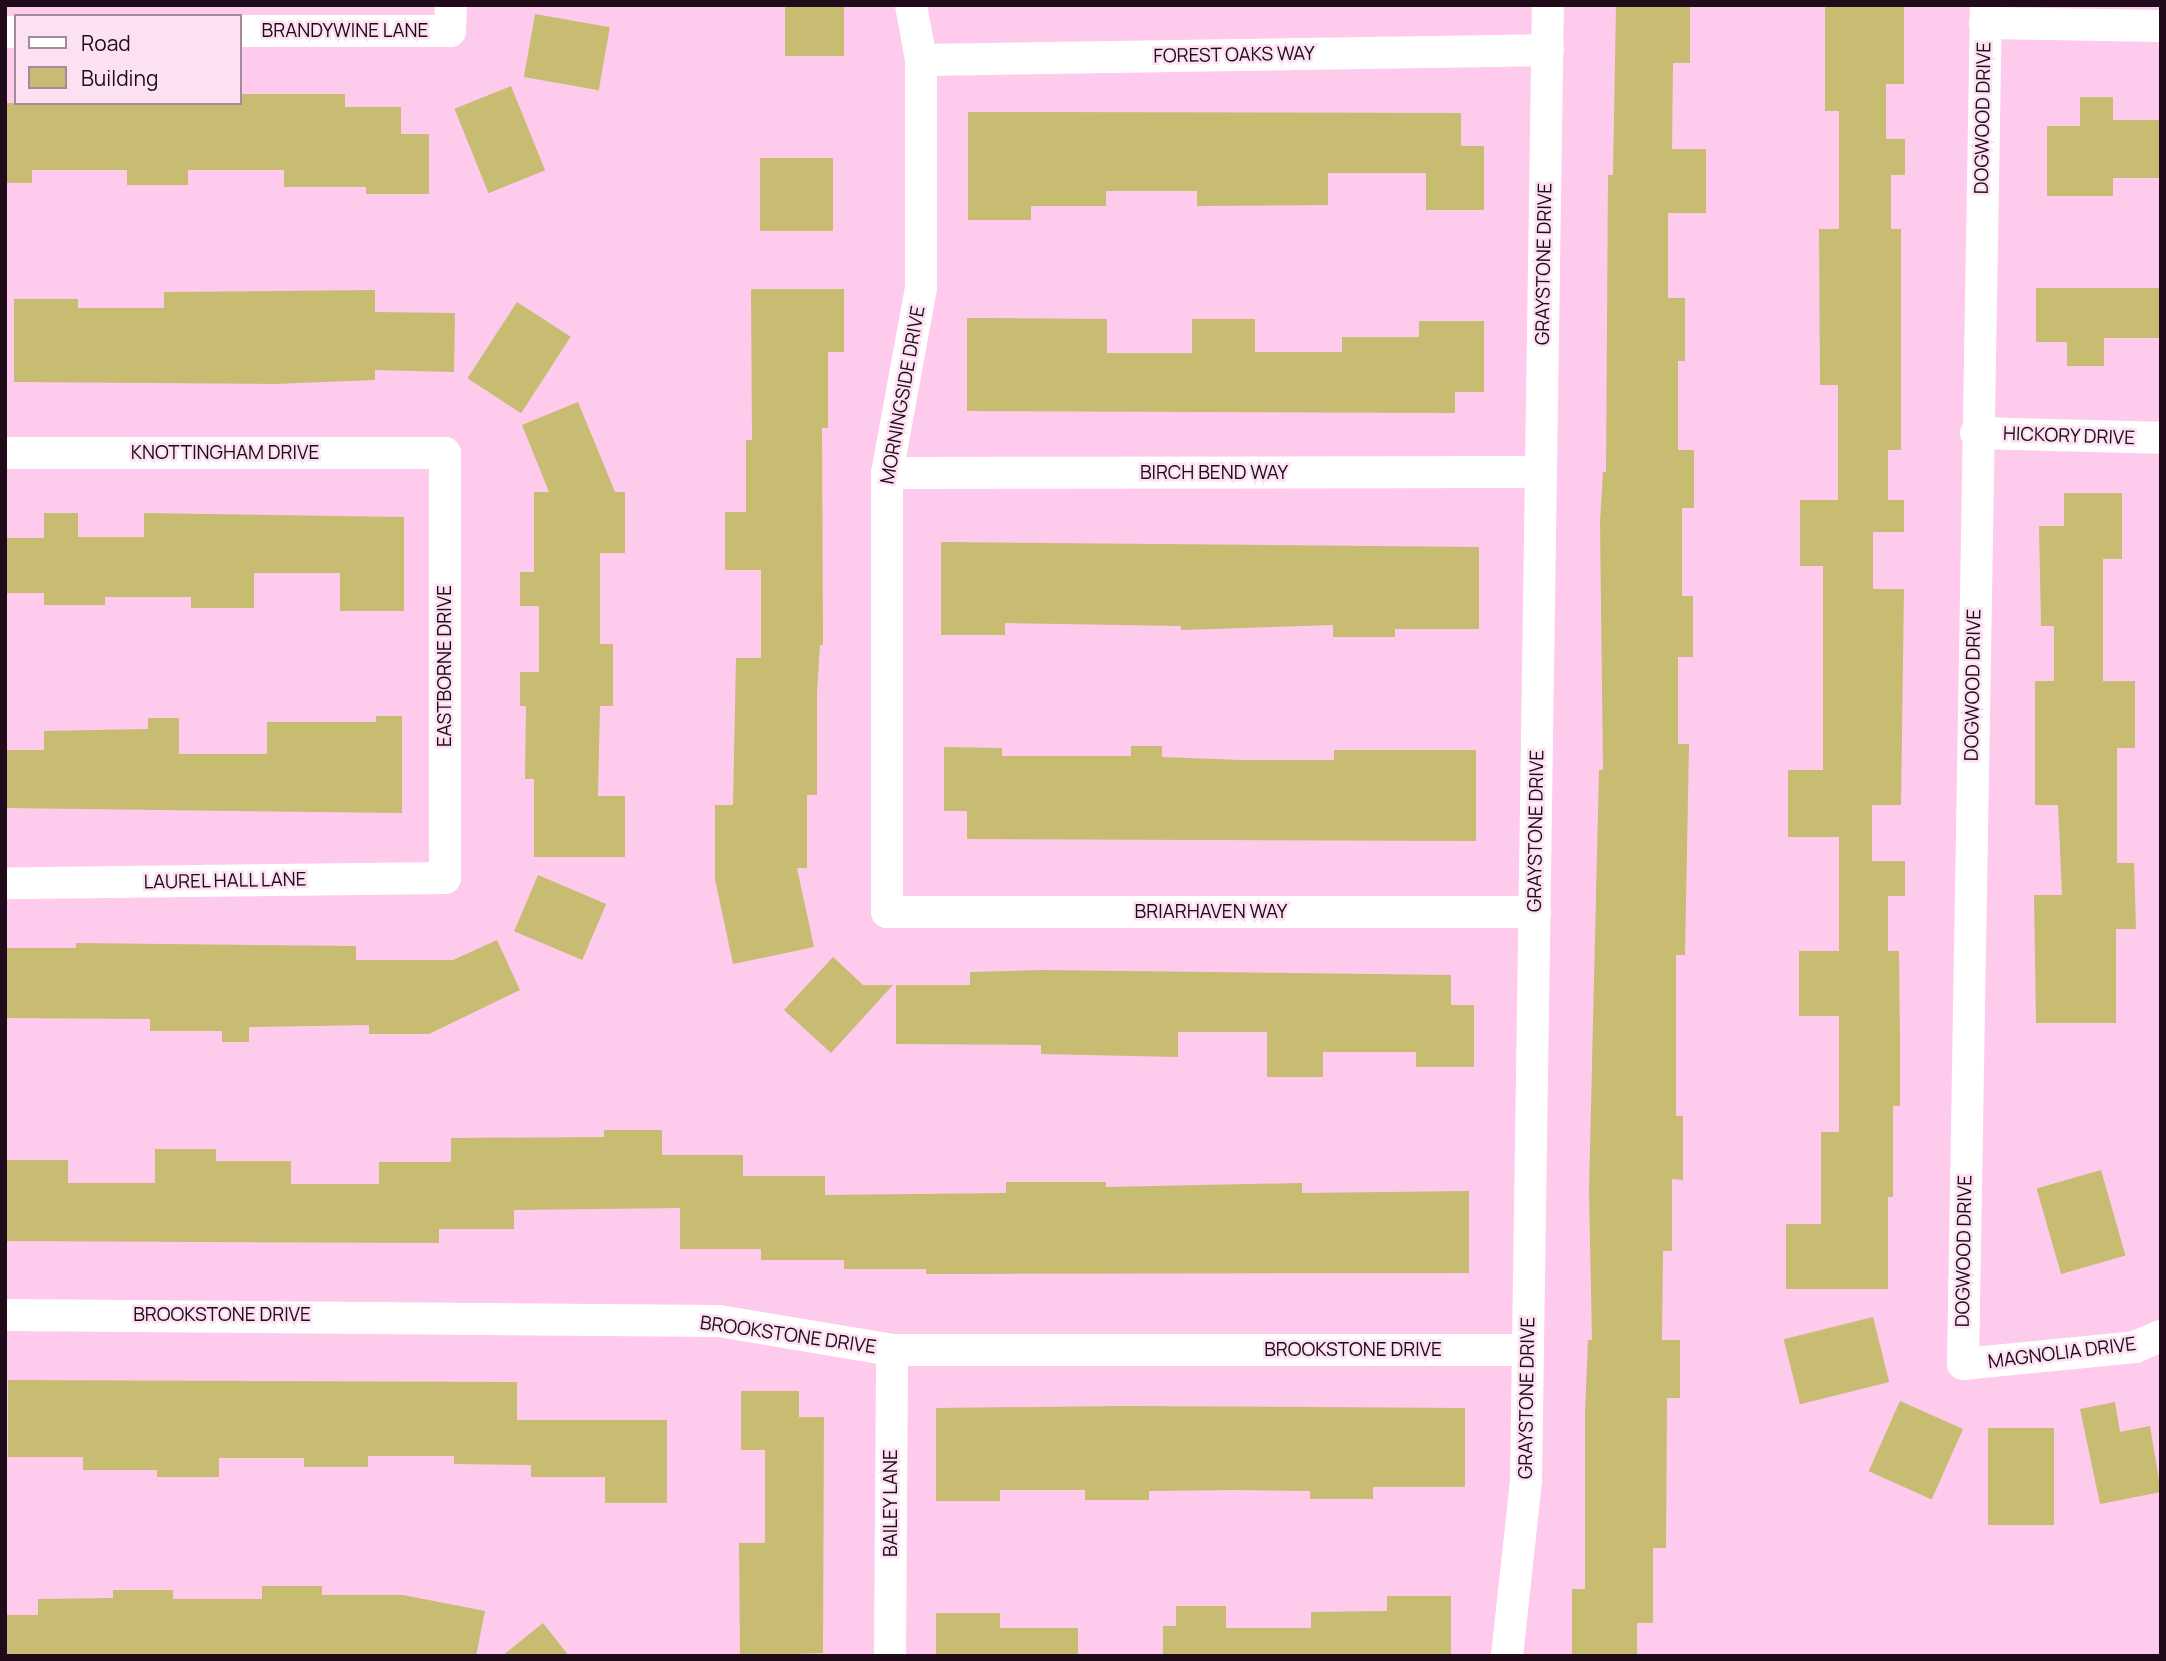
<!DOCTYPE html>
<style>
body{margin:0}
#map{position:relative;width:2166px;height:1661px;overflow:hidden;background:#fecbec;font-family:Manrope,sans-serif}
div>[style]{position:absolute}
.building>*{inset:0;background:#c8bb72;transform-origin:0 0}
.street>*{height:32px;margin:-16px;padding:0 16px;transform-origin:16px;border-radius:16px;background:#fff}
span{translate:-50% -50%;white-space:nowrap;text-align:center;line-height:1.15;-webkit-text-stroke:5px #fbe1f1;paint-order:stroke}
.street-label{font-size:19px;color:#200b1a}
.frame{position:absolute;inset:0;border:7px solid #200b1a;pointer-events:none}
.legend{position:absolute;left:14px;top:14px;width:228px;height:91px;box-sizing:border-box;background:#fbe1f1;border:2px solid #a38b9b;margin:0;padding:9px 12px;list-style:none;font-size:21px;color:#200b1a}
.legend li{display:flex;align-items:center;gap:14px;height:35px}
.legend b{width:35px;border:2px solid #a38b9b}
</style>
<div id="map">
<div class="building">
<div style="left:785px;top:5px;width:59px;height:51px"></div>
<div style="clip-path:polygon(1616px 5px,1690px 5px,1690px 63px,1673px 63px,1672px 149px,1706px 149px,1706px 213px,1668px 213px,1668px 298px,1685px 298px,1685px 361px,1678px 361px,1678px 450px,1694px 450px,1694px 508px,1682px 508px,1682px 596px,1693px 596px,1693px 657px,1678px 657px,1678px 744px,1689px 744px,1685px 955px,1676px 955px,1676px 1116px,1683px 1116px,1683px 1180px,1672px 1179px,1672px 1251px,1663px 1251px,1662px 1340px,1680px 1340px,1680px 1398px,1667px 1398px,1666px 1548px,1653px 1548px,1653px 1623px,1637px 1623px,1637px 1656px,1572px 1656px,1572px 1589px,1585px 1589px,1585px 1412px,1588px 1340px,1592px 1340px,1589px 1190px,1599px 770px,1603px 770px,1600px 522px,1603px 472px,1606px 472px,1608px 175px,1613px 175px)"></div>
<div style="clip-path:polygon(1825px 5px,1904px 5px,1904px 84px,1886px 84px,1886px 139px,1905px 139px,1905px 175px,1891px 175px,1891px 229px,1901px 229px,1901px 450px,1888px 450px,1888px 500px,1904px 500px,1904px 532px,1873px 532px,1873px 589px,1904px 589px,1901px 805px,1872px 805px,1872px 861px,1905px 861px,1905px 896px,1888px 896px,1888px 951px,1899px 951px,1900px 1043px,1900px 1106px,1893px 1106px,1893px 1197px,1888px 1197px,1888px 1289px,1786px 1289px,1786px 1224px,1821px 1224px,1821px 1132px,1839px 1132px,1839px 1016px,1799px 1016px,1799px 951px,1839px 951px,1839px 837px,1788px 837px,1788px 770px,1823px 770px,1823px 566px,1800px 566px,1800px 500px,1838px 500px,1838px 385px,1820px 385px,1819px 229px,1839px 229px,1839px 111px,1825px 111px)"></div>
<div style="left:535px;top:14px;width:76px;height:64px;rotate:10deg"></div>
<div style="left:511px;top:86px;width:91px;height:61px;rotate:68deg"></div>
<div style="clip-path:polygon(240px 94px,345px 94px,345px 107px,401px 107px,401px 134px,429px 134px,429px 194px,366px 194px,366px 187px,284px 187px,284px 170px,188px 170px,188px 185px,127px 185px,127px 170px,32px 170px,32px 183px,5px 183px,5px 103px,240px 103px)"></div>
<div style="clip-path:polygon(2080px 97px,2113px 97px,2113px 120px,2161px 120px,2161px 178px,2113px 178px,2113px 196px,2047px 196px,2047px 126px,2080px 126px)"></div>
<div style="clip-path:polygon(968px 112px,1461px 113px,1461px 146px,1484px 146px,1484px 210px,1426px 210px,1426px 173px,1328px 173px,1328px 205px,1197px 206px,1197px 191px,1106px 191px,1106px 206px,1031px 206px,1031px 220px,968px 220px)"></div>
<div style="left:760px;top:158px;width:73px;height:73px"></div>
<div style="clip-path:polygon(2036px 288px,2161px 288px,2161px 338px,2104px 338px,2104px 366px,2067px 366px,2067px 342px,2036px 342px)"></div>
<div style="clip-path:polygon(751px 289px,844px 289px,844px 352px,828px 352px,828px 428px,822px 428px,823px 645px,820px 645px,817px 692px,817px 795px,807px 795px,807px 868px,797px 868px,814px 947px,733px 964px,715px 879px,715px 805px,733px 805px,736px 658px,761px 658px,761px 570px,725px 570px,725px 512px,746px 512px,746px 440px,752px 440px)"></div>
<div style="clip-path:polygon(375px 290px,375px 312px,455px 313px,454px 372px,375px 370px,375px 380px,274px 384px,14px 382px,14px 299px,78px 299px,78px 308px,164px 308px,164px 292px)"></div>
<div style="left:517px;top:302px;width:64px;height:91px;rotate:33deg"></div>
<div style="clip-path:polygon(967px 318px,1107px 319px,1107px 353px,1192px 353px,1192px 319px,1255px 319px,1255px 352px,1342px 352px,1342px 337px,1419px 337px,1419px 321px,1484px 321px,1484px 392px,1455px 392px,1455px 413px,967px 411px)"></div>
<div style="clip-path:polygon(578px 402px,615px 492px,625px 492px,625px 553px,600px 553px,600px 644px,613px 644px,613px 706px,600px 706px,598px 796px,625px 796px,625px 857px,534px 857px,534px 779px,525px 779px,526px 706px,520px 706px,520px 672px,539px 672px,539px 606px,520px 606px,520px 572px,534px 572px,534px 492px,549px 492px,522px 425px)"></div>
<div style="clip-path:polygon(2064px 493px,2122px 493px,2122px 559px,2103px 559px,2103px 681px,2135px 681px,2135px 748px,2117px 748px,2117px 863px,2134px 863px,2136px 929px,2116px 929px,2116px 1023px,2036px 1023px,2034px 895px,2062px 895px,2058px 805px,2035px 805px,2035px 681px,2054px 681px,2054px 626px,2041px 626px,2039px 526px,2064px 526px)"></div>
<div style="clip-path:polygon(44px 513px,78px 513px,78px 537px,144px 537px,144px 513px,404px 517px,404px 611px,340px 611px,340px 573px,254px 573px,254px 608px,191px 608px,191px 597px,105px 597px,105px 605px,44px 605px,44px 593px,5px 593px,5px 538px,44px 538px)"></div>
<div style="clip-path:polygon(941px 542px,1479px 547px,1479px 629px,1395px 629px,1395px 637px,1333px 637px,1333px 625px,1181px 630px,1181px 626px,1005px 623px,1005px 635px,941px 635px)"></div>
<div style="clip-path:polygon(376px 716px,402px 716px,402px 813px,5px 808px,5px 750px,44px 750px,44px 731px,148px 729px,148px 718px,179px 718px,179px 754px,267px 754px,267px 722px,376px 722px)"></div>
<div style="clip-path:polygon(1131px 746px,1162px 746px,1162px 757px,1240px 760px,1334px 760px,1334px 750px,1476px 750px,1476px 841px,967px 839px,967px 811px,944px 811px,944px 747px,1002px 748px,1002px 756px,1131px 756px)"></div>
<div style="left:538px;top:875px;width:74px;height:61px;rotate:23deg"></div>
<div style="clip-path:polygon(497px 940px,520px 990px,429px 1034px,369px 1034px,369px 1025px,249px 1027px,249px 1042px,222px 1042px,222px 1031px,150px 1031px,150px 1019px,5px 1018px,5px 948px,76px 948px,76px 943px,356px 946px,356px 960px,453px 960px)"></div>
<div style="clip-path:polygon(833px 957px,863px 985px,893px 985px,831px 1053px,784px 1010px)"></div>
<div style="clip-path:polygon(1041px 970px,1451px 975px,1451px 1005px,1474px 1005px,1474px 1067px,1416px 1067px,1416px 1052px,1323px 1052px,1323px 1077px,1267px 1077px,1267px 1032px,1178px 1032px,1178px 1057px,1041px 1054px,1041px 1045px,896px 1044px,896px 985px,970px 985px,970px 972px)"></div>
<div style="clip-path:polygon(604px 1130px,662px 1130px,662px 1155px,743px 1155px,743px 1176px,825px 1176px,825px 1195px,1006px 1193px,1006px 1182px,1106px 1182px,1106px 1187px,1302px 1183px,1302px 1193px,1469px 1191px,1469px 1273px,926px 1274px,926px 1269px,844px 1269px,844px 1260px,761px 1260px,761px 1249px,680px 1249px,680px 1208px,514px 1210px,514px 1229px,439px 1229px,439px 1243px,6px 1241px,6px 1160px,68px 1160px,68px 1183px,155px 1183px,155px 1149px,216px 1149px,216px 1161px,291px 1161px,291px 1184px,379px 1184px,379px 1162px,451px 1162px,451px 1138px,604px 1137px)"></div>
<div style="left:2101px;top:1170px;width:89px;height:67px;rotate:74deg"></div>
<div style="left:1873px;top:1317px;width:67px;height:92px;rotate:76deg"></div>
<div style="clip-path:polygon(8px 1380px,517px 1382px,517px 1420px,667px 1420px,667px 1503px,605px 1503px,605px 1477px,531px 1477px,531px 1465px,454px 1464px,454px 1456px,368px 1456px,368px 1467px,304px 1467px,304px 1458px,219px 1458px,219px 1477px,157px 1477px,157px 1470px,83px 1470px,83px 1457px,8px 1457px)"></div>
<div style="clip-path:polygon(741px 1391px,799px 1391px,799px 1417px,824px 1417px,823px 1653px,740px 1656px,739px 1543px,765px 1543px,765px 1450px,741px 1450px)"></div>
<div style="left:1900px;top:1401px;width:69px;height:77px;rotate:24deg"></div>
<div style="clip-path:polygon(2115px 1402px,2120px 1432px,2150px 1426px,2161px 1492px,2100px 1504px,2080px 1409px)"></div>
<div style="clip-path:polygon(1122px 1406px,1465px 1408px,1465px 1487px,1373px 1487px,1373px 1499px,1310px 1499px,1310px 1491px,1234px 1490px,1149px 1491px,1149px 1500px,1085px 1500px,1085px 1490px,1000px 1490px,1000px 1501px,936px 1501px,936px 1408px)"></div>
<div style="left:1988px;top:1428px;width:66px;height:97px"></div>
<div style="clip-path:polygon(262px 1586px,322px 1586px,322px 1595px,403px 1595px,485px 1611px,476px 1656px,5px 1656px,5px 1615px,38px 1615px,38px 1599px,113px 1598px,113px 1590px,173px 1590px,173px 1599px,262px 1599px)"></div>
<div style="clip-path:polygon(1387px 1596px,1451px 1596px,1451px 1656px,1163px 1656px,1163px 1626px,1176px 1626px,1176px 1606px,1226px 1606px,1226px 1628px,1311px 1628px,1311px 1612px,1387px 1611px)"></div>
<div style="clip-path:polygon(936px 1613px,1000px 1613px,1000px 1628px,1078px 1628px,1078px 1656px,936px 1656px)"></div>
<div style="clip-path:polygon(543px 1623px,569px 1656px,502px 1656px)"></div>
</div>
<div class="street">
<div style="left:911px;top:5px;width:56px;rotate:79.7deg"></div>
<div style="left:921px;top:60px;width:228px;rotate:90deg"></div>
<div style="left:921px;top:288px;width:188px;rotate:100.4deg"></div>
<div style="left:887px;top:473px;width:439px;rotate:90deg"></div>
<div style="left:887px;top:912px;width:648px"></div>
<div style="left:1986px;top:5px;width:1359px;rotate:90.97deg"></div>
<div style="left:1963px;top:1364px;width:173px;rotate:-5.6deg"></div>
<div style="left:2135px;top:1347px;width:28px;rotate:-23deg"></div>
<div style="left:1985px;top:23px;width:176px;rotate:1deg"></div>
<div style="left:240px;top:31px;width:210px"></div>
<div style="left:450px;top:31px;width:26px;rotate:-88deg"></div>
<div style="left:5px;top:32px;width:11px"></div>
<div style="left:921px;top:60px;width:627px;rotate:-0.91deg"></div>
<div style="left:1976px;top:433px;width:185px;rotate:1.5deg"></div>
<div style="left:5px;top:453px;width:440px"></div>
<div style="left:445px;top:453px;width:425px;rotate:90deg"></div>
<div style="left:445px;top:878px;width:440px;rotate:179.3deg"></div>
<div style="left:887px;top:473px;width:654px;rotate:-0.09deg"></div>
<div style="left:5px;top:1315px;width:714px;rotate:0.48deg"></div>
<div style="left:719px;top:1321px;width:175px;rotate:9.5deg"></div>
<div style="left:892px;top:1350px;width:636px"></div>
<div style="left:890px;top:1656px;width:306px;rotate:-89.6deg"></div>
<div style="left:1507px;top:1656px;width:177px;rotate:-83.8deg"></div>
<div style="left:1526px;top:1480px;width:1475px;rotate:-89.15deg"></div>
</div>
<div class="street-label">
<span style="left:345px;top:31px">BRANDYWINE LANE</span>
<span style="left:1234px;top:55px;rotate:-1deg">FOREST OAKS WAY</span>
<span style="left:1983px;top:118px;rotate:-89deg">DOGWOOD DRIVE</span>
<span style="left:1544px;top:264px;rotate:-89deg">GRAYSTONE DRIVE</span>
<span style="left:903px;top:395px;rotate:-80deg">MORNINGSIDE DRIVE</span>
<span style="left:2069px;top:436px;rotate:2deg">HICKORY DRIVE</span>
<span style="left:225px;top:453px">KNOTTINGHAM DRIVE</span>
<span style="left:1214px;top:473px">BIRCH BEND WAY</span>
<span style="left:445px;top:666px;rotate:-90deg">EASTBORNE DRIVE</span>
<span style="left:1973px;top:685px;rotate:-89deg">DOGWOOD DRIVE</span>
<span style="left:1536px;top:831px;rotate:-89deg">GRAYSTONE DRIVE</span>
<span style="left:225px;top:881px;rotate:-1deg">LAUREL HALL LANE</span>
<span style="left:1211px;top:912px">BRIARHAVEN WAY</span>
<span style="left:1964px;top:1251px;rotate:-89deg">DOGWOOD DRIVE</span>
<span style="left:222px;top:1315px">BROOKSTONE DRIVE</span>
<span style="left:788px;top:1335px;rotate:8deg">BROOKSTONE DRIVE</span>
<span style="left:1353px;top:1350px">BROOKSTONE DRIVE</span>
<span style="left:2062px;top:1353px;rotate:-7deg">MAGNOLIA DRIVE</span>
<span style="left:1527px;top:1398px;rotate:-89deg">GRAYSTONE DRIVE</span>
<span style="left:891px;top:1503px;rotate:-90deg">BAILEY LANE</span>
</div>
<div class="frame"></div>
<ul class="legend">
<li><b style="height:9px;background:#fff"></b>Road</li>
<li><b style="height:19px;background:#c8bb72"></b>Building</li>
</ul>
</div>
